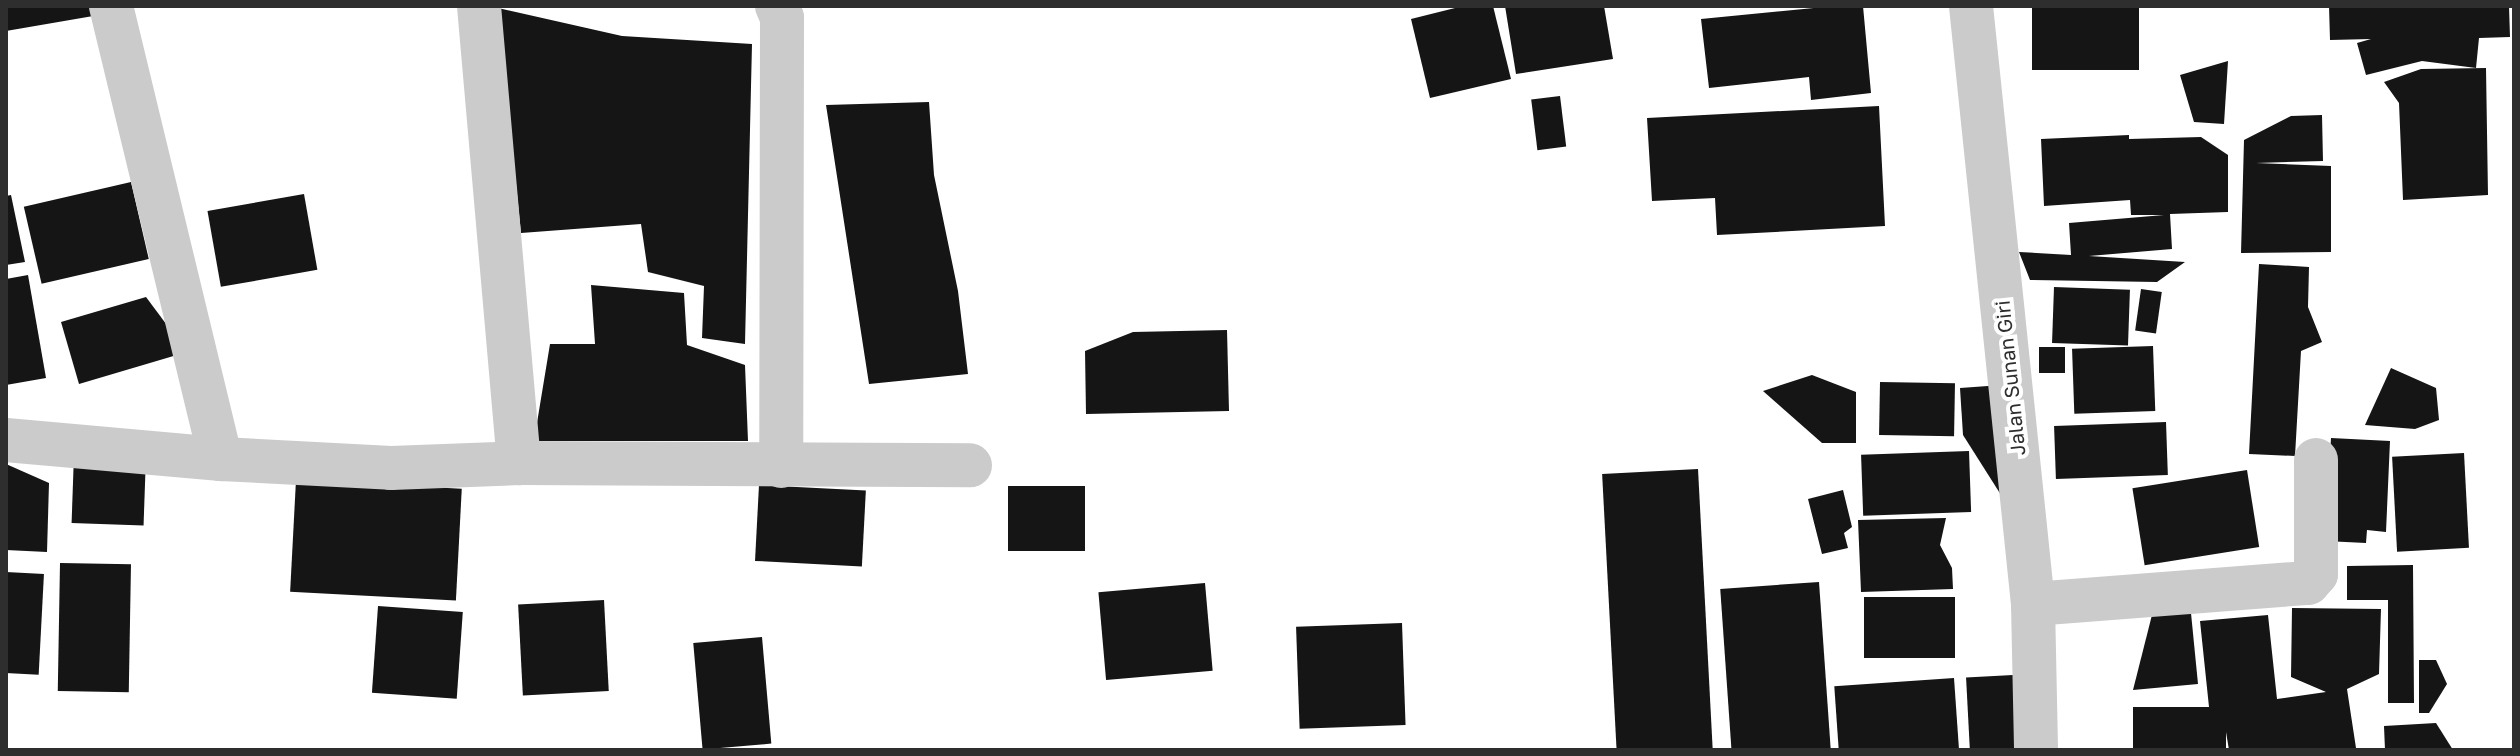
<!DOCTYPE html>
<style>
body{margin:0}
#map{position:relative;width:2520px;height:756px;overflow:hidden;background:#fff;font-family:"Golos Text",sans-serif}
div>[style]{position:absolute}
.building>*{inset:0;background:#151515;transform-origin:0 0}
.minor>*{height:44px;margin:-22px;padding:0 22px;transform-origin:22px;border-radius:22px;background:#cbcbcb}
span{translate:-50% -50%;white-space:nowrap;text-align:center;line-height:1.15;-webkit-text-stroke:8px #fff;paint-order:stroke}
.street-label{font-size:20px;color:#2e2e2e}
.frame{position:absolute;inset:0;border:8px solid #2e2e2e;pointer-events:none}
</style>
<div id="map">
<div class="building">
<div style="clip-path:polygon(6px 6px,97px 6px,99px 15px,6px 31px)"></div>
<div style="clip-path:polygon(1463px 6px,1493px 6px,1511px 79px,1430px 98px,1411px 19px)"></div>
<div style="clip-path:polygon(1505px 6px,1604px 6px,1613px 59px,1516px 74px)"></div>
<div style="clip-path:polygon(1834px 6px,1863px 6px,1871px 93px,1811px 100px,1809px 77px,1709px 88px,1701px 19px)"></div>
<div style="left:2032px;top:6px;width:107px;height:64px"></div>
<div style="clip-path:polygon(2329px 6px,2509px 6px,2510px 37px,2479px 38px,2476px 68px,2422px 61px,2366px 75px,2357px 43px,2371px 39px,2330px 40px)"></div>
<div style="clip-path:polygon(498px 8px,622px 36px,752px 44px,745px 344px,702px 338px,704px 286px,648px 272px,641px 224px,521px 233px)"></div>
<div style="clip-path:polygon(2228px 61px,2224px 124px,2194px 122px,2180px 75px)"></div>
<div style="clip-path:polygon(2486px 68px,2488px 195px,2403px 200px,2399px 103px,2384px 82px,2421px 69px)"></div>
<div style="left:1560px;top:96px;width:51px;height:29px;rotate:83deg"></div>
<div style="clip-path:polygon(929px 102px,934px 175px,958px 291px,968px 374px,869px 384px,826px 105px)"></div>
<div style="clip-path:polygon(1879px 106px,1885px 226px,1717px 235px,1715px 198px,1652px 201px,1647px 118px)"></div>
<div style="clip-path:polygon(2322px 115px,2323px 161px,2256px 163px,2331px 166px,2331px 252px,2241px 253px,2244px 140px,2291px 116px)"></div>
<div style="clip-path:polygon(2129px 135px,2129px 139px,2201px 137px,2228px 155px,2228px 212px,2170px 214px,2172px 249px,2089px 256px,2185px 262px,2157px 282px,2030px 280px,2019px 252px,2071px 255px,2069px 223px,2164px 215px,2131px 215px,2130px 200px,2044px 206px,2041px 139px)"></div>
<div style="left:131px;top:182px;width:79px;height:110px;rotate:77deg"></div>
<div style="left:304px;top:194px;width:77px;height:98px;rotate:80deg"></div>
<div style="clip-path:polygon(11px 195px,25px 262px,6px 265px,6px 196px)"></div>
<div style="clip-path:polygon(2259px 264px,2309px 267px,2308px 307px,2322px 342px,2301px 351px,2295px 456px,2249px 454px)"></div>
<div style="clip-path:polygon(28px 275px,46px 378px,6px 385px,6px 279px)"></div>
<div style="clip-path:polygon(591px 285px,684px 293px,687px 345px,745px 365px,748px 441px,534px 441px,550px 344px,595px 344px)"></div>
<div style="left:2054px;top:287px;width:76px;height:56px;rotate:2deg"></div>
<div style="left:2141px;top:289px;width:21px;height:42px;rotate:8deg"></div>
<div style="clip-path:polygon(146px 297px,187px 352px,79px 384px,61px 322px)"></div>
<div style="clip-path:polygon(1227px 330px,1229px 411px,1086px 414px,1085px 351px,1133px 332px)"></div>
<div style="left:2153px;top:346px;width:65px;height:81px;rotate:88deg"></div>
<div style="left:2039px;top:347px;width:26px;height:26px"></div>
<div style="clip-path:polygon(2391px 368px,2436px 388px,2439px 420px,2415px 429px,2365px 425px)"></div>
<div style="clip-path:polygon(1812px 375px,1856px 392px,1856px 443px,1822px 443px,1763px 391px)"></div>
<div style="left:1880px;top:382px;width:75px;height:53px;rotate:1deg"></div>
<div style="clip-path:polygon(2002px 385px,2008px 506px,1963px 435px,1960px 388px)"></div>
<div style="left:2166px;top:422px;width:53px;height:112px;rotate:88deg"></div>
<div style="clip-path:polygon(2331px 438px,2390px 441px,2386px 532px,2367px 530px,2366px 543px,2325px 541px)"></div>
<div style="left:1969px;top:451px;width:61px;height:108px;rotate:88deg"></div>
<div style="left:2464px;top:453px;width:95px;height:72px;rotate:87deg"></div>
<div style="left:74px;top:454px;width:72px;height:69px;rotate:2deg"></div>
<div style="clip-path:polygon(6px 464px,49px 483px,47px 552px,6px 550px)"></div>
<div style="left:1698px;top:469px;width:282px;height:96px;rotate:87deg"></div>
<div style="left:2247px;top:470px;width:78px;height:116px;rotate:81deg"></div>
<div style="left:296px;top:480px;width:166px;height:112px;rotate:3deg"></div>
<div style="left:759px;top:485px;width:107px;height:76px;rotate:3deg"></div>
<div style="left:1085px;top:486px;width:65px;height:77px;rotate:90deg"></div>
<div style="clip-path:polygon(1843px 490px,1852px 527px,1844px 533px,1848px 548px,1822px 554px,1808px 499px)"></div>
<div style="clip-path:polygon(1946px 518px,1940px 545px,1952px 568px,1953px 589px,1861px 592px,1858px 520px)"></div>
<div style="left:60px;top:563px;width:71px;height:128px;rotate:1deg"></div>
<div style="clip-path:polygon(2413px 565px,2414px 703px,2388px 703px,2388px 600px,2347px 600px,2347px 566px)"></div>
<div style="left:6px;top:572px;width:38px;height:101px;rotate:3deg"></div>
<div style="left:1819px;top:582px;width:168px;height:99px;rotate:86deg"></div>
<div style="left:1205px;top:583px;width:88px;height:107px;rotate:85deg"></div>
<div style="left:1955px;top:597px;width:61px;height:91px;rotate:90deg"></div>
<div style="left:604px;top:600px;width:91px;height:86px;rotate:87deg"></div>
<div style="clip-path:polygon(2190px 603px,2198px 684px,2133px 690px,2154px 607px)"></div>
<div style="left:378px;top:606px;width:85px;height:87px;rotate:4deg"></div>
<div style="clip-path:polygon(2292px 608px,2381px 609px,2379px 674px,2347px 689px,2356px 748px,2229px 750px,2226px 732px,2226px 750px,2133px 750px,2133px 707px,2209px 707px,2200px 621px,2268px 615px,2277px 699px,2326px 692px,2291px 677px)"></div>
<div style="left:1402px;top:623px;width:102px;height:106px;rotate:88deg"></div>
<div style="left:762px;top:637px;width:107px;height:69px;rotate:85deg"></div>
<div style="clip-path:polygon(2419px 660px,2436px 660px,2447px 684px,2429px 713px,2419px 713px)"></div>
<div style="left:2013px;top:675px;width:75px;height:47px;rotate:87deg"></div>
<div style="left:1954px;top:678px;width:72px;height:120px;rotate:86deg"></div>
<div style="clip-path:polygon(2436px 723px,2453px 750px,2385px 750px,2384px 726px)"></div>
</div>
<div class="minor">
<div style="left:111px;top:6px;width:466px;rotate:76.4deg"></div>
<div style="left:479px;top:6px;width:459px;rotate:85deg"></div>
<div style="left:777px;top:6px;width:13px;rotate:67deg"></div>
<div style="left:782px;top:18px;width:448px;rotate:90.1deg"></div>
<div style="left:1971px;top:6px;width:601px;rotate:84.08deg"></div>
<div style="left:2033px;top:604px;width:146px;rotate:88.8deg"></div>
<div style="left:6px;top:440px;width:216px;rotate:5.1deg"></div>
<div style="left:221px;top:459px;width:170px;rotate:3deg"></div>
<div style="left:391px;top:468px;width:128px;rotate:-2.2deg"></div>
<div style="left:519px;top:463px;width:451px;rotate:0.3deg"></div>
<div style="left:2033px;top:604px;width:276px;rotate:-4.4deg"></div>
<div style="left:2308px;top:583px;width:12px;rotate:-48deg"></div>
<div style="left:2316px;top:574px;width:114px;rotate:-90deg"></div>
</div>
<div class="street-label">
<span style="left:2010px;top:378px;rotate:-96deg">Jalan Sunan Giri</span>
</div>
<div class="frame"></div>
</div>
